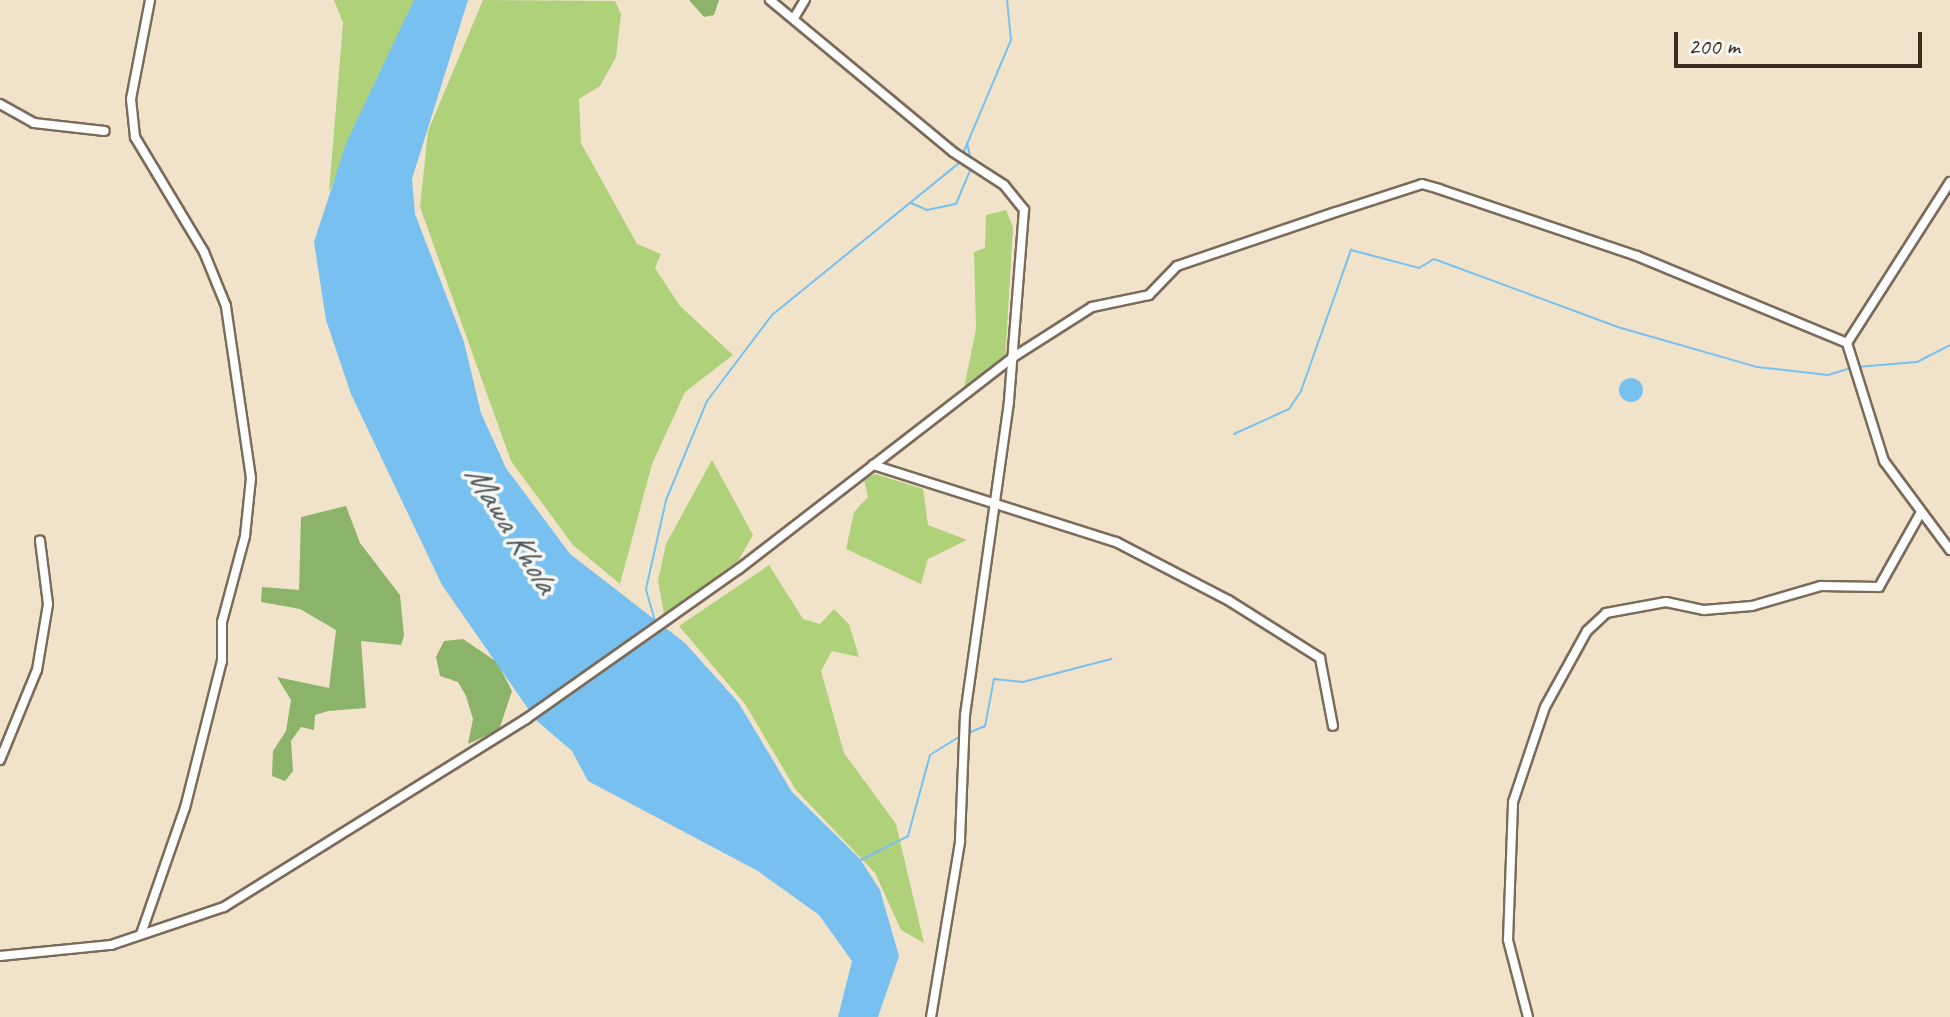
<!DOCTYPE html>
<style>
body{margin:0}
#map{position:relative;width:1950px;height:1017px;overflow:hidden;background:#f1e3ca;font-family:Caveat,sans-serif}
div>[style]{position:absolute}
.green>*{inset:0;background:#afd17a}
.forest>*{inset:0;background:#8bb36a}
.water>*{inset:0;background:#78c0f0}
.round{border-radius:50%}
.stream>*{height:2px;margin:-1px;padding:0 1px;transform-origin:1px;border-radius:1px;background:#78c0f0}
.roads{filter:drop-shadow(2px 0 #7b6b5a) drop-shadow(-2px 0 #7b6b5a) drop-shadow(0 2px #7b6b5a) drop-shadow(0 -2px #7b6b5a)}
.street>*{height:8px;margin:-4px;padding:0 4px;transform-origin:4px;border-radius:4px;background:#fff}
span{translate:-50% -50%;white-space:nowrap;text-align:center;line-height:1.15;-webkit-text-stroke:7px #f6f6f2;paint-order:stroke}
.water-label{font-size:34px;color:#4d575d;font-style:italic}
.scale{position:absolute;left:1674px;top:32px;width:248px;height:36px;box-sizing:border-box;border:4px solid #3b2a1e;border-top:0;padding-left:10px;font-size:24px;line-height:28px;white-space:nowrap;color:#3b2a1e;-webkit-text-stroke:6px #f6f6f2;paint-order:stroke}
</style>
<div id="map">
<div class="green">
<div style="clip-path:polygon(334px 0,414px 0,329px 192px,343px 23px)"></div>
<div style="clip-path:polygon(483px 0,615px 1px,621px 14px,616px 57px,600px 86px,579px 99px,581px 143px,637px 244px,661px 254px,655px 268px,680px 306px,733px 355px,685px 392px,652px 464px,620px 584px,573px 545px,511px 461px,420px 207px,428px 131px)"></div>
<div style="clip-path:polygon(1006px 210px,1013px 227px,1005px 363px,976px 387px,964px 388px,976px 329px,974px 252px,985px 248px,986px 215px)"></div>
<div style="clip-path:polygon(712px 460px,753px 535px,738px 561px,664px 614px,658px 581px,666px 544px)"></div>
<div style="clip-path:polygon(875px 474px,923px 489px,928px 525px,967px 540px,928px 559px,921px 584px,846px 549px,854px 512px,868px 497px,864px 479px)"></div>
<div style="clip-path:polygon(769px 565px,803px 619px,820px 624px,834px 609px,849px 624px,859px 657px,832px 651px,821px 671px,844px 753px,896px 824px,924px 943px,901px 930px,875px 873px,796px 790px,745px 704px,679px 626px)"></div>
</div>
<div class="forest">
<div style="clip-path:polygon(689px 0,719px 0,714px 15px,704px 17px)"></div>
<div style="clip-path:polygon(346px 506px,360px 543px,400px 595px,404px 636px,401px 645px,361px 641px,366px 708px,328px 711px,315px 715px,314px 730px,301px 727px,291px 741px,293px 771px,285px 781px,272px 776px,273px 751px,286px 731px,291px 700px,277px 677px,329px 688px,336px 630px,300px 609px,261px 602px,262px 587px,299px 590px,301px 517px)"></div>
<div style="clip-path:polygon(463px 639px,497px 662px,512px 691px,499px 730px,468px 744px,473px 719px,466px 696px,458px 682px,440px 676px,436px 657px,444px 641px)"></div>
</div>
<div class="water">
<div style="clip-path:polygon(414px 0,468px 0,412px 179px,415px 214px,464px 342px,481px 413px,506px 468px,570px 554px,685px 643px,738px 702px,792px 792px,860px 859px,880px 890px,899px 956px,878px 1017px,838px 1017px,852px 961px,819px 915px,758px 871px,588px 781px,572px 751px,536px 720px,442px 585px,351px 394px,326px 320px,314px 242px,347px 141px)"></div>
<div class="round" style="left:1619px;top:378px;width:24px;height:24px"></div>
</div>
<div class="stream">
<div style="left:967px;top:143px;width:17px;rotate:77deg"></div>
<div style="left:962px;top:156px;width:126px;rotate:-67.1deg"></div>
<div style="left:1011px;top:40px;width:40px;rotate:-95.7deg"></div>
<div style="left:911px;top:203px;width:17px;rotate:24deg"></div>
<div style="left:927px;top:210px;width:30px;rotate:-12deg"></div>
<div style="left:956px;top:204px;width:41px;rotate:-67.2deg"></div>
<div style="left:1857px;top:367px;width:60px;rotate:-4.8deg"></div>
<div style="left:1917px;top:362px;width:37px;rotate:-27deg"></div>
<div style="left:1234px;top:434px;width:60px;rotate:-24.4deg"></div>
<div style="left:1289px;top:409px;width:22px;rotate:-56deg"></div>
<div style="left:1301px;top:391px;width:150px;rotate:-70.5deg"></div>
<div style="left:1351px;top:250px;width:70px;rotate:14.8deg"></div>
<div style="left:1419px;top:268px;width:17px;rotate:-31deg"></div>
<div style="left:1434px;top:259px;width:199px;rotate:20.3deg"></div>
<div style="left:1621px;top:328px;width:141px;rotate:16deg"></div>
<div style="left:1757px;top:367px;width:71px;rotate:6.4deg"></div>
<div style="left:1828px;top:375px;width:24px;rotate:-17deg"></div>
<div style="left:655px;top:621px;width:33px;rotate:-106deg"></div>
<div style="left:646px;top:589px;width:91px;rotate:-77.3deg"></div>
<div style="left:666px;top:500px;width:107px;rotate:-67.5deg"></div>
<div style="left:707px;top:401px;width:108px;rotate:-52.9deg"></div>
<div style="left:772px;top:315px;width:242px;rotate:-39.1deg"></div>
<div style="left:968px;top:733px;width:18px;rotate:-22deg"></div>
<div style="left:985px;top:726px;width:48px;rotate:-79.2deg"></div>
<div style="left:994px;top:679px;width:29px;rotate:6deg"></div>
<div style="left:1023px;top:682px;width:91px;rotate:-14.6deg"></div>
<div style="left:859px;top:861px;width:55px;rotate:-27deg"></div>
<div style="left:908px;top:836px;width:84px;rotate:-74.8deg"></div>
<div style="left:930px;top:755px;width:38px;rotate:-32deg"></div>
</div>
<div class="roads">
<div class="street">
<div style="left:770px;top:0;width:238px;rotate:39.7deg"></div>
<div style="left:953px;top:152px;width:61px;rotate:32.9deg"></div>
<div style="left:1004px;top:185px;width:32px;rotate:51deg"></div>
<div style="left:1024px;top:210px;width:193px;rotate:94.5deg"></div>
<div style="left:1009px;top:402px;width:316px;rotate:98deg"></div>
<div style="left:965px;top:715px;width:127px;rotate:92.3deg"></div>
<div style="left:960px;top:842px;width:177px;rotate:99.4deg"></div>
<div style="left:794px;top:18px;width:21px;rotate:-59deg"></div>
<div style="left:0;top:104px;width:39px;rotate:29deg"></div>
<div style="left:34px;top:123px;width:71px;rotate:6.4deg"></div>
<div style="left:1950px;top:182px;width:191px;rotate:122.6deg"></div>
<div style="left:1847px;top:343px;width:124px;rotate:72.6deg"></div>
<div style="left:1884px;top:461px;width:111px;rotate:53.4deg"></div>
<div style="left:873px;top:465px;width:255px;rotate:17.6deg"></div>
<div style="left:1116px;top:542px;width:126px;rotate:27.4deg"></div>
<div style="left:1228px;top:600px;width:109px;rotate:32.2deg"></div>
<div style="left:1320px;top:658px;width:69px;rotate:79.2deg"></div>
<div style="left:0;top:760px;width:97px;rotate:-67.7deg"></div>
<div style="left:37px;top:670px;width:67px;rotate:-80.5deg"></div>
<div style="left:48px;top:604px;width:64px;rotate:-97.2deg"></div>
<div style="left:141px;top:934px;width:133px;rotate:-70.8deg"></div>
<div style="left:185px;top:808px;width:152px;rotate:-75.9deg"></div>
<div style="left:222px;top:661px;width:39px;rotate:-90deg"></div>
<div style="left:222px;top:622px;width:89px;rotate:-75deg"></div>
<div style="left:245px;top:536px;width:58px;rotate:-84.1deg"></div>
<div style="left:251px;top:478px;width:174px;rotate:-98.3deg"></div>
<div style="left:226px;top:306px;width:58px;rotate:-112.2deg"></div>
<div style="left:204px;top:252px;width:134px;rotate:-121deg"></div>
<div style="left:135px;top:137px;width:38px;rotate:-96deg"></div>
<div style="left:131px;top:99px;width:101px;rotate:-79.1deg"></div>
<div style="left:0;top:956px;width:112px;rotate:-5.7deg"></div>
<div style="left:111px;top:945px;width:119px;rotate:-18.6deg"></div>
<div style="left:224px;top:907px;width:356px;rotate:-31.9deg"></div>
<div style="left:526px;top:719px;width:261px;rotate:-35.2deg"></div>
<div style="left:739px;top:569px;width:345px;rotate:-37.7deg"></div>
<div style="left:1012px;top:358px;width:95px;rotate:-32.5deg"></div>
<div style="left:1092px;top:307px;width:58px;rotate:-11.9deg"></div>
<div style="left:1149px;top:295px;width:40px;rotate:-46deg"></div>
<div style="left:1177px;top:266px;width:168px;rotate:-18.8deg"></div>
<div style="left:1336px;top:212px;width:90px;rotate:-18deg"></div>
<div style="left:1422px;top:184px;width:18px;rotate:16deg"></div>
<div style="left:1439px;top:189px;width:209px;rotate:18.7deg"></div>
<div style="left:1637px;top:256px;width:227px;rotate:22.5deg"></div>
<div style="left:1528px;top:1017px;width:80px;rotate:-104.6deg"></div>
<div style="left:1508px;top:940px;width:138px;rotate:-87.9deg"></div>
<div style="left:1513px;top:802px;width:100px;rotate:-71.4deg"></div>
<div style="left:1545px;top:707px;width:87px;rotate:-61.1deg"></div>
<div style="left:1587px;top:631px;width:26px;rotate:-43deg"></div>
<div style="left:1606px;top:613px;width:61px;rotate:-10.4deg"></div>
<div style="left:1666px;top:602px;width:39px;rotate:12deg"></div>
<div style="left:1704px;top:610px;width:48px;rotate:-4.8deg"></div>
<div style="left:1752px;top:606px;width:72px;rotate:-16.2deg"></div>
<div style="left:1821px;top:586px;width:58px;rotate:1deg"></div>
<div style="left:1879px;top:587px;width:84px;rotate:-60.7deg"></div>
</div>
</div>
<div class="water-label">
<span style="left:512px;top:528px;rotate:58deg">Mawa Khola</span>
</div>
<div class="scale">200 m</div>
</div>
